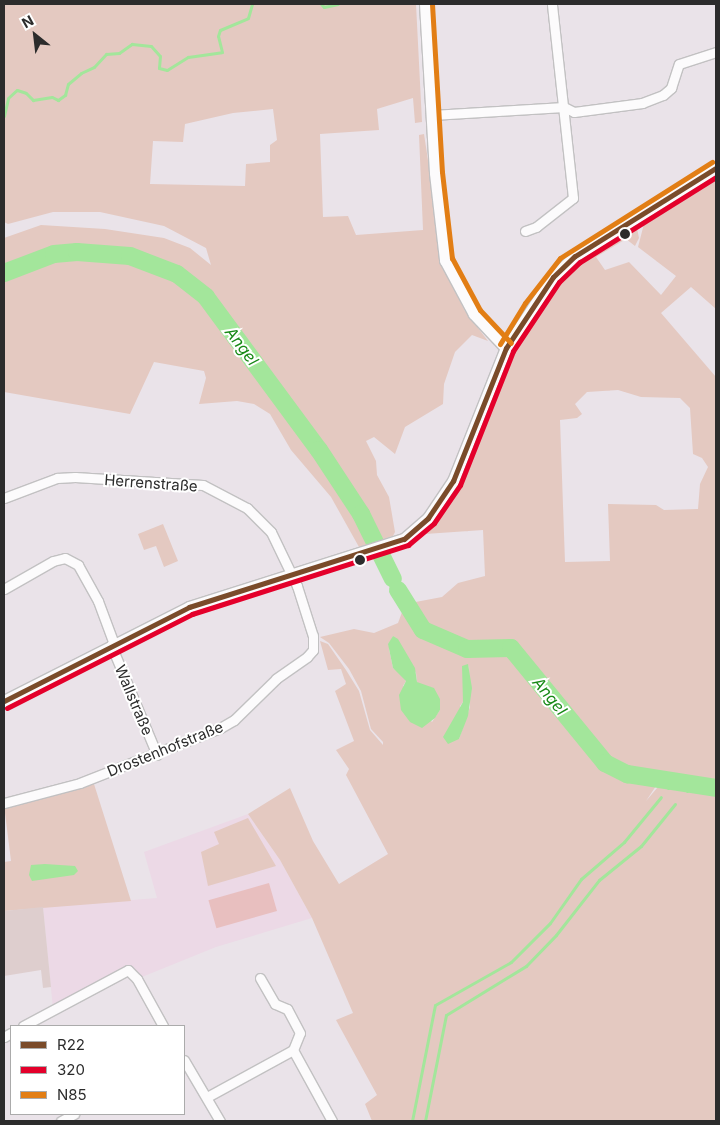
<!DOCTYPE html>
<meta charset="utf-8">
<style>
body{margin:0}
#map{position:relative;width:720px;height:1125px;overflow:hidden;background:#eae3e9;font-family:Inter,sans-serif}
div>[style]{position:absolute}
.education>*{inset:0;background:#ecd9e6}
.green>*{inset:0;background:#e4c9c1}
.cemetery>*{inset:0;background:#decece}
.pitch>*{inset:0;background:#e8bfbf;transform-origin:0 0}
.water>*{inset:0;background:#a3e69b}
.stream>*{height:3px;margin:-1.5px;padding:0 1.5px;transform-origin:1.5px;border-radius:1.5px;background:#a3e69b}
.river>*{height:18px;margin:-9px;padding:0 9px;transform-origin:9px;border-radius:9px;background:#a3e69b}
.roads{filter:drop-shadow(1px 0 #c2c1c2) drop-shadow(-1px 0 #c2c1c2) drop-shadow(0 1px #c2c1c2) drop-shadow(0 -1px #c2c1c2)}
.minor>*{height:9px;margin:-4.5px;padding:0 4.5px;transform-origin:4.5px;border-radius:4.5px;background:#fcfbfc}
.tertiary>*{height:11px;margin:-5.5px;padding:0 5.5px;transform-origin:5.5px;border-radius:5.5px;background:#fcfbfc}
.bus-1>*{height:5px;margin:-2.5px;padding:0 2.5px;transform-origin:2.5px;border-radius:2.5px;background:#7a4b2a}
.bus-2>*{height:5px;margin:-2.5px;padding:0 2.5px;transform-origin:2.5px;border-radius:2.5px;background:#e4002b}
.bus-3>*{height:5px;margin:-2.5px;padding:0 2.5px;transform-origin:2.5px;border-radius:2.5px;background:#e27e15}
.dots>*{width:14px;height:14px;translate:-50% -50%;box-sizing:border-box;border:2px solid #fff;border-radius:50%}
span{translate:-50% -50%;white-space:nowrap;text-align:center;line-height:1.15;-webkit-text-stroke:4px #fff;paint-order:stroke}
.street-label{font-size:15px;color:#2c2c2c}
.water-label{font-size:16px;color:#178916;font-style:italic}
.frame{position:absolute;inset:0;border:5px solid #2c2c2c;pointer-events:none}
.legend{position:absolute;left:10px;top:1025px;width:175px;height:90px;box-sizing:border-box;background:#fff;border:1px solid #ababab;margin:0;padding:6px 9px;list-style:none;font-size:15px;color:#2c2c2c}
.legend li{display:flex;align-items:center;gap:10px;height:25px}
.legend b{width:25px;border:1px solid #ababab}
.north{position:absolute;left:10px;top:10px;width:50px;height:50px;-webkit-text-stroke:4px #fff;paint-order:stroke;rotate:331deg;font-size:14px;font-weight:700;line-height:20px;text-align:center;color:#2c2c2c}
.north::after{content:'';display:block;margin:auto;width:18px;height:22px;background:#2c2c2c;clip-path:polygon(50% 0,100% 100%,50% 72%,0 100%)}
</style>
<div id="map">
<div class="education">
<div style="clip-path:polygon(248px 814px,280px 860px,312px 918px,216px 947px,137px 979px,128px 970px,53px 1009px,43px 907px,157px 898px,144px 852px)"></div>
</div>
<div class="green">
<div style="clip-path:polygon(evenodd,4px 4px,416px 4px,422px 122px,415px 123px,413px 98px,377px 109px,379px 130px,320px 134px,323px 217px,348px 216px,356px 235px,423px 230px,419px 135px,424px 134px,438px 226px,437px 244px,444px 270px,465px 311px,488px 341px,472px 335px,455px 352px,444px 384px,443px 404px,405px 427px,395px 454px,374px 437px,366px 441px,376px 461px,377px 475px,389px 497px,395px 532px,393px 536px,359px 547px,331px 497px,291px 450px,270px 414px,254px 404px,237px 401px,199px 404px,206px 378px,204px 371px,154px 362px,130px 414px,4px 392px,4px 238px,41px 225px,105px 229px,164px 238px,190px 248px,211px 265px,206px 248px,164px 226px,100px 212px,53px 212px,8px 224px,4px 222px,4px 4px,273px 109px,277px 140px,270px 145px,270px 162px,246px 164px,245px 186px,150px 184px,153px 141px,183px 142px,185px 124px,233px 113px,273px 109px)"></div>
<div style="clip-path:polygon(evenodd,716px 177px,716px 309px,691px 287px,661px 313px,716px 377px,716px 1121px,372px 1121px,365px 1104px,377px 1095px,336px 1020px,353px 1013px,312px 918px,280px 860px,248px 814px,290px 788px,313px 841px,339px 884px,388px 854px,346px 775px,349px 769px,336px 750px,354px 741px,335px 691px,346px 684px,341px 669px,328px 670px,320px 641px,328px 644px,346px 670px,359px 691px,370px 730px,383px 745px,383px 742px,371px 729px,361px 691px,349px 669px,329px 643px,320px 637px,354px 629px,374px 633px,398px 623px,405px 604px,442px 597px,458px 583px,485px 576px,483px 530px,425px 534px,459px 485px,497px 390px,534px 311px,568px 266px,635px 218px,639px 238px,635px 246px,626px 239px,596px 257px,605px 270px,629px 262px,661px 295px,676px 276px,638px 247px,645px 220px,716px 177px,618px 390px,641px 397px,680px 398px,690px 408px,693px 454px,702px 458px,708px 467px,700px 484px,698px 509px,664px 510px,656px 505px,608px 504px,610px 561px,565px 562px,560px 420px,577px 418px,582px 414px,575px 404px,587px 392px,618px 390px,716px 177px,393px 636px,416px 673px,417px 682px,440px 710px,432px 722px,403px 686px,406px 681px,403px 676px,393px 668px,389px 649px,393px 636px,716px 177px,516px 645px,572px 719px,601px 752px,625px 767px,673px 774px,663px 781px,646px 801px,658px 783px,630px 778px,602px 766px,511px 652px,516px 645px,716px 177px,469px 665px,470px 707px,459px 739px,460px 706px,463px 702px,469px 665px)"></div>
<div style="clip-path:polygon(163px 524px,178px 561px,164px 567px,156px 546px,144px 550px,138px 534px)"></div>
<div style="clip-path:polygon(94px 784px,131px 901px,4px 911px,4px 862px,11px 861px,4px 805px)"></div>
<div style="clip-path:polygon(248px 818px,276px 866px,208px 886px,201px 852px,219px 844px,214px 832px)"></div>
</div>
<div class="cemetery">
<div style="clip-path:polygon(43px 907px,51px 987px,43px 988px,41px 970px,4px 976px,4px 911px)"></div>
</div>
<div class="pitch">
<div style="left:269px;top:883px;width:29px;height:63px;rotate:74deg"></div>
</div>
<div class="water">
<div style="clip-path:polygon(393px 636px,398px 639px,415px 668px,417px 682px,434px 688px,440px 699px,440px 710px,435px 718px,422px 728px,410px 722px,401px 710px,399px 695px,406px 681px,393px 668px,388px 644px)"></div>
<div style="clip-path:polygon(468px 664px,472px 688px,468px 716px,459px 739px,448px 744px,443px 737px,463px 702px,462px 666px)"></div>
<div style="clip-path:polygon(45px 864px,75px 866px,78px 871px,74px 875px,32px 881px,29px 875px,31px 865px)"></div>
</div>
<div class="stream">
<div style="left:321px;top:4px;width:4px;rotate:45deg"></div>
<div style="left:324px;top:7px;width:14px;rotate:-12deg"></div>
<div style="left:4px;top:116px;width:18px;rotate:-77deg"></div>
<div style="left:8px;top:98px;width:12px;rotate:-42deg"></div>
<div style="left:17px;top:90px;width:9px;rotate:18deg"></div>
<div style="left:26px;top:93px;width:10px;rotate:45deg"></div>
<div style="left:33px;top:100px;width:19px;rotate:-9deg"></div>
<div style="left:52px;top:97px;width:7px;rotate:27deg"></div>
<div style="left:58px;top:100px;width:9px;rotate:-36deg"></div>
<div style="left:65px;top:95px;width:11px;rotate:-75deg"></div>
<div style="left:68px;top:84px;width:17px;rotate:-40deg"></div>
<div style="left:81px;top:73px;width:14px;rotate:-25deg"></div>
<div style="left:94px;top:67px;width:18px;rotate:-47deg"></div>
<div style="left:106px;top:54px;width:13px;rotate:-4deg"></div>
<div style="left:119px;top:53px;width:16px;rotate:-35deg"></div>
<div style="left:132px;top:44px;width:19px;rotate:6deg"></div>
<div style="left:151px;top:46px;width:13px;rotate:48deg"></div>
<div style="left:160px;top:56px;width:12px;rotate:95deg"></div>
<div style="left:159px;top:68px;width:8px;rotate:14deg"></div>
<div style="left:167px;top:70px;width:25px;rotate:-32deg"></div>
<div style="left:188px;top:57px;width:34px;rotate:-8deg"></div>
<div style="left:222px;top:52px;width:16px;rotate:-104deg"></div>
<div style="left:218px;top:36px;width:6px;rotate:-72deg"></div>
<div style="left:220px;top:30px;width:30px;rotate:-23deg"></div>
<div style="left:248px;top:18px;width:15px;rotate:-74deg"></div>
<div style="left:668px;top:788px;width:7px;rotate:-63deg"></div>
<div style="left:687px;top:791px;width:7px;rotate:-63deg"></div>
<div style="left:412px;top:1121px;width:118px;rotate:-78.8deg"></div>
<div style="left:435px;top:1005px;width:87px;rotate:-29.5deg"></div>
<div style="left:511px;top:962px;width:55px;rotate:-45deg"></div>
<div style="left:550px;top:923px;width:54px;rotate:-54.8deg"></div>
<div style="left:581px;top:879px;width:57px;rotate:-40.7deg"></div>
<div style="left:624px;top:842px;width:58px;rotate:-50.6deg"></div>
<div style="left:425px;top:1121px;width:108px;rotate:-78.8deg"></div>
<div style="left:446px;top:1015px;width:94px;rotate:-31.5deg"></div>
<div style="left:526px;top:966px;width:43px;rotate:-45.9deg"></div>
<div style="left:556px;top:935px;width:70px;rotate:-52deg"></div>
<div style="left:599px;top:880px;width:54px;rotate:-39deg"></div>
<div style="left:641px;top:846px;width:54px;rotate:-51deg"></div>
</div>
<div class="river">
<div style="left:4px;top:273px;width:53px;rotate:-20.8deg"></div>
<div style="left:54px;top:254px;width:23px;rotate:-5deg"></div>
<div style="left:77px;top:252px;width:53px;rotate:4.3deg"></div>
<div style="left:130px;top:256px;width:50px;rotate:21deg"></div>
<div style="left:177px;top:274px;width:37px;rotate:38deg"></div>
<div style="left:206px;top:297px;width:190px;rotate:53.6deg"></div>
<div style="left:319px;top:450px;width:77px;rotate:56.7deg"></div>
<div style="left:361px;top:514px;width:72px;rotate:63.8deg"></div>
<div style="left:398px;top:590px;width:47px;rotate:58deg"></div>
<div style="left:423px;top:630px;width:48px;rotate:23.4deg"></div>
<div style="left:467px;top:649px;width:44px;rotate:-1.3deg"></div>
<div style="left:511px;top:648px;width:149px;rotate:50.7deg"></div>
<div style="left:605px;top:763px;width:25px;rotate:27deg"></div>
<div style="left:627px;top:774px;width:90px;rotate:8.9deg"></div>
</div>
<div class="roads">
<div class="minor">
<div style="left:432px;top:115px;width:132px;rotate:-3.5deg"></div>
<div style="left:564px;top:107px;width:11px;rotate:27deg"></div>
<div style="left:574px;top:112px;width:69px;rotate:-7.5deg"></div>
<div style="left:642px;top:103px;width:22px;rotate:-21deg"></div>
<div style="left:663px;top:95px;width:11px;rotate:-41deg"></div>
<div style="left:671px;top:88px;width:25px;rotate:-72deg"></div>
<div style="left:679px;top:64px;width:39px;rotate:-18deg"></div>
<div style="left:525px;top:231px;width:12px;rotate:-20deg"></div>
<div style="left:536px;top:227px;width:47px;rotate:-38.1deg"></div>
<div style="left:573px;top:198px;width:195px;rotate:-96.2deg"></div>
<div style="left:4px;top:498px;width:57px;rotate:-20.7deg"></div>
<div style="left:57px;top:478px;width:18px;rotate:-3deg"></div>
<div style="left:75px;top:477px;width:128px;rotate:3.6deg"></div>
<div style="left:203px;top:485px;width:50px;rotate:27.6deg"></div>
<div style="left:247px;top:508px;width:34px;rotate:45deg"></div>
<div style="left:271px;top:532px;width:60px;rotate:64.3deg"></div>
<div style="left:297px;top:586px;width:52px;rotate:72.3deg"></div>
<div style="left:313px;top:636px;width:14px;rotate:90deg"></div>
<div style="left:313px;top:650px;width:9px;rotate:131deg"></div>
<div style="left:307px;top:657px;width:38px;rotate:145deg"></div>
<div style="left:276px;top:679px;width:59px;rotate:135.7deg"></div>
<div style="left:234px;top:720px;width:16px;rotate:150deg"></div>
<div style="left:220px;top:728px;width:150px;rotate:158.6deg"></div>
<div style="left:80px;top:783px;width:79px;rotate:165.3deg"></div>
<div style="left:4px;top:589px;width:56px;rotate:-29.7deg"></div>
<div style="left:53px;top:561px;width:12px;rotate:-14deg"></div>
<div style="left:65px;top:558px;width:15px;rotate:28deg"></div>
<div style="left:78px;top:565px;width:41px;rotate:60.9deg"></div>
<div style="left:98px;top:601px;width:46px;rotate:69.6deg"></div>
<div style="left:111px;top:645px;width:119px;rotate:67.3deg"></div>
<div style="left:23px;top:1026px;width:119px;rotate:-28.1deg"></div>
<div style="left:128px;top:970px;width:13px;rotate:45deg"></div>
<div style="left:137px;top:979px;width:54px;rotate:61deg"></div>
<div style="left:4px;top:1037px;width:8px;rotate:-30deg"></div>
<div style="left:293px;top:1050px;width:81px;rotate:61.2deg"></div>
<div style="left:184px;top:1060px;width:71px;rotate:59.5deg"></div>
<div style="left:207px;top:1097px;width:98px;rotate:-28.7deg"></div>
<div style="left:293px;top:1050px;width:18px;rotate:-68deg"></div>
<div style="left:300px;top:1033px;width:27px;rotate:-118deg"></div>
<div style="left:287px;top:1009px;width:13px;rotate:-157deg"></div>
<div style="left:275px;top:1004px;width:30px;rotate:-120deg"></div>
<div style="left:61px;top:1121px;width:15px;rotate:-28deg"></div>
</div>
<div class="tertiary">
<div style="left:425px;top:4px;width:169px;rotate:86.6deg"></div>
<div style="left:435px;top:173px;width:88px;rotate:83.4deg"></div>
<div style="left:445px;top:260px;width:61px;rotate:61.8deg"></div>
<div style="left:474px;top:314px;width:47px;rotate:46.7deg"></div>
<div style="left:4px;top:701px;width:208px;rotate:-26.9deg"></div>
<div style="left:189px;top:607px;width:225px;rotate:-17.6deg"></div>
<div style="left:404px;top:539px;width:32px;rotate:-41deg"></div>
<div style="left:428px;top:518px;width:45px;rotate:-56deg"></div>
<div style="left:453px;top:481px;width:143px;rotate:-68.3deg"></div>
<div style="left:506px;top:348px;width:85px;rotate:-56.5deg"></div>
<div style="left:553px;top:277px;width:30px;rotate:-44deg"></div>
<div style="left:575px;top:256px;width:166px;rotate:-32deg"></div>
</div>
</div>
<div class="bus-1">
<div style="left:4px;top:701px;width:208px;rotate:-26.9deg"></div>
<div style="left:189px;top:607px;width:225px;rotate:-17.6deg"></div>
<div style="left:404px;top:539px;width:32px;rotate:-41deg"></div>
<div style="left:428px;top:518px;width:45px;rotate:-56deg"></div>
<div style="left:453px;top:481px;width:143px;rotate:-68.3deg"></div>
<div style="left:506px;top:348px;width:85px;rotate:-56.5deg"></div>
<div style="left:553px;top:277px;width:30px;rotate:-44deg"></div>
<div style="left:575px;top:256px;width:166px;rotate:-32deg"></div>
</div>
<div class="bus-2">
<div style="left:7px;top:708px;width:208px;rotate:-26.9deg"></div>
<div style="left:192px;top:614px;width:227px;rotate:-17.7deg"></div>
<div style="left:408px;top:545px;width:34px;rotate:-40deg"></div>
<div style="left:434px;top:523px;width:46px;rotate:-55.6deg"></div>
<div style="left:460px;top:485px;width:144px;rotate:-68.4deg"></div>
<div style="left:513px;top:351px;width:83px;rotate:-56.3deg"></div>
<div style="left:559px;top:282px;width:29px;rotate:-44deg"></div>
<div style="left:580px;top:262px;width:160px;rotate:-32deg"></div>
</div>
<div class="bus-3">
<div style="left:432px;top:4px;width:168px;rotate:86.6deg"></div>
<div style="left:442px;top:172px;width:87px;rotate:83.4deg"></div>
<div style="left:452px;top:258px;width:59px;rotate:61.7deg"></div>
<div style="left:480px;top:310px;width:45px;rotate:46.8deg"></div>
<div style="left:500px;top:344px;width:48px;rotate:-58.6deg"></div>
<div style="left:525px;top:303px;width:57px;rotate:-52.1deg"></div>
<div style="left:560px;top:258px;width:180px;rotate:-32.3deg"></div>
</div>
<div class="dots">
<div style="left:625px;top:234px;background:#2c2c2c"></div>
<div style="left:360px;top:560px;background:#2c2c2c"></div>
</div>
<div class="street-label">
<span style="left:151px;top:483px;rotate:4deg">Herrenstraße</span>
<span style="left:134px;top:700px;rotate:67deg">Wallstraße</span>
<span style="left:165px;top:749px;rotate:-22deg">Drostenhofstraße</span>
</div>
<div class="water-label">
<span style="left:242px;top:346px;rotate:53deg">Angel</span>
<span style="left:550px;top:696px;rotate:51deg">Angel</span>
</div>
<div class="frame"></div>
<ul class="legend">
<li><b style="height:6px;background:#7a4b2a"></b>R22</li>
<li><b style="height:6px;background:#e4002b"></b>320</li>
<li><b style="height:6px;background:#e27e15"></b>N85</li>
</ul>
<div class="north">N</div>
</div>
